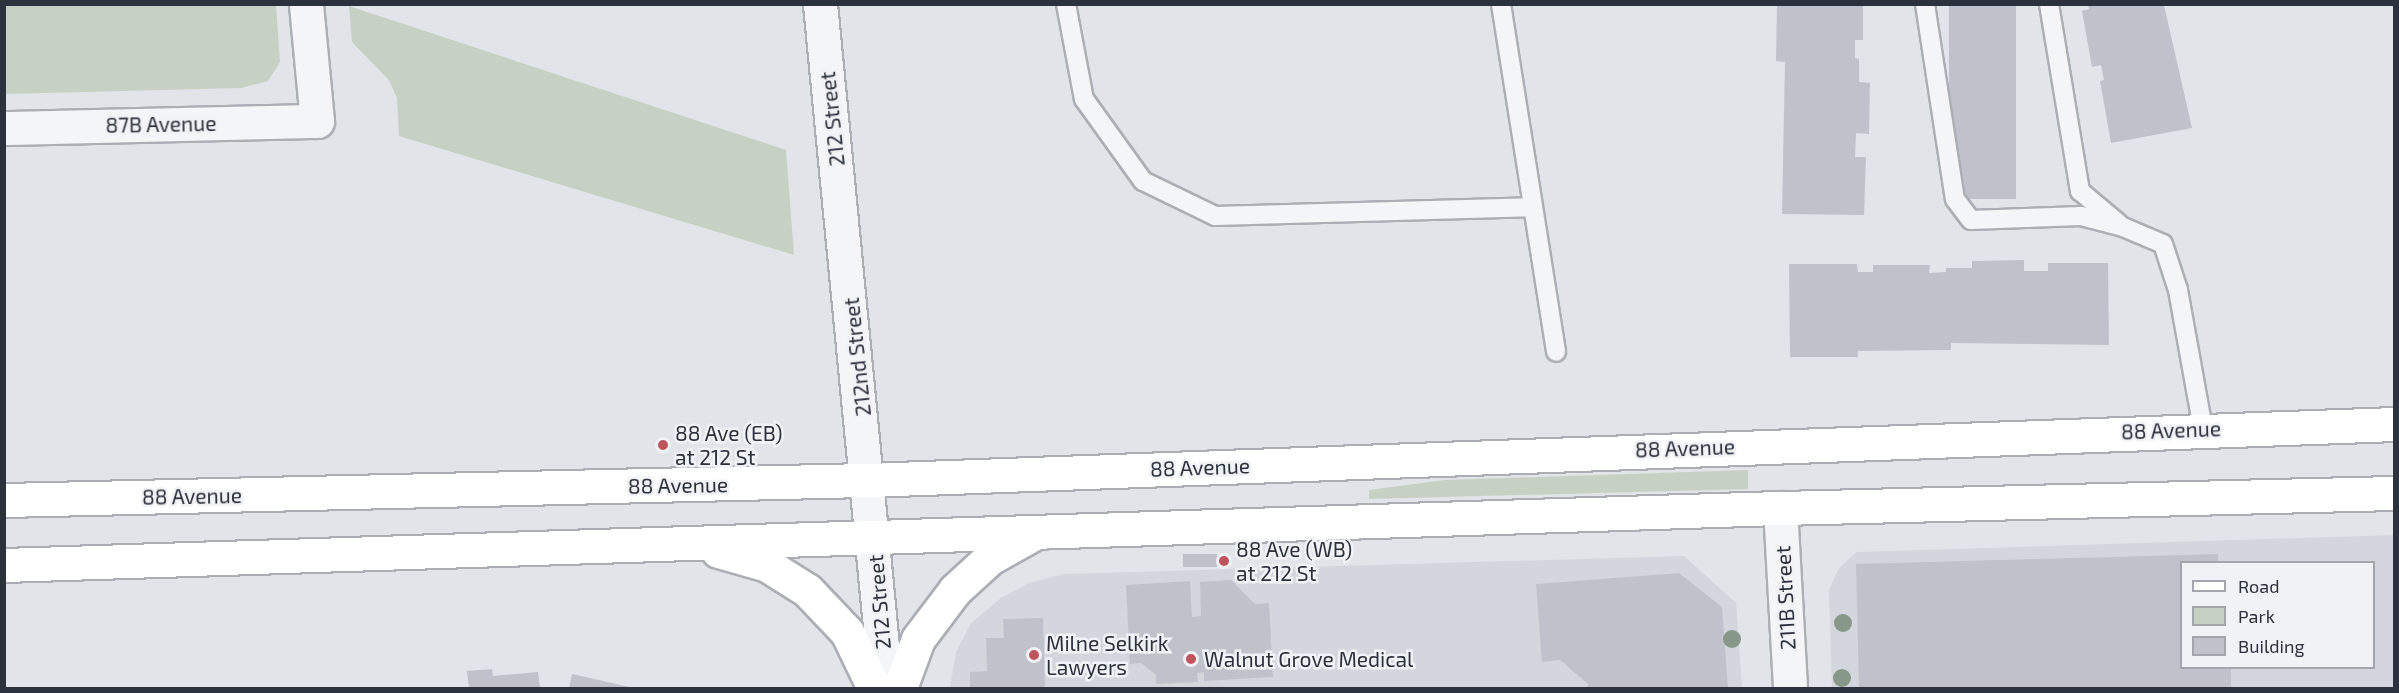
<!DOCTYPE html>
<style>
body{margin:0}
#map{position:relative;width:2399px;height:693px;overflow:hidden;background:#e1e4e8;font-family:"Exo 2",sans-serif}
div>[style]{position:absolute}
.built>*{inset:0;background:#d4d6dd}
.green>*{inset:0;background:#c6d1c3}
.building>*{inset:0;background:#bfc2cb;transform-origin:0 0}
.roads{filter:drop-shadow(2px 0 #abaeb5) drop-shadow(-2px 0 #abaeb5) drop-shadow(0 2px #abaeb5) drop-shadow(0 -2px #abaeb5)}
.service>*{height:18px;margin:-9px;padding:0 9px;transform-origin:9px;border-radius:9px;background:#f4f5f7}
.minor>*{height:33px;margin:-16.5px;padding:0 16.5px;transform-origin:16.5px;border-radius:16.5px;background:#f4f5f7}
.tertiary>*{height:33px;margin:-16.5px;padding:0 16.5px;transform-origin:16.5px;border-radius:16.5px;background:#f4f5f7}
.secondary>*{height:33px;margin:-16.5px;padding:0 16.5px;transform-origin:16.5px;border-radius:16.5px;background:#fff}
.trees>*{width:18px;height:18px;margin:-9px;border-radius:50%;background:#879788}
.dots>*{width:16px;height:16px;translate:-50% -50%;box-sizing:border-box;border:3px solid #f1f2f6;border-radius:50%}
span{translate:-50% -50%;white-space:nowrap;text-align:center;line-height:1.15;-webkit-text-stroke:5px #f1f2f6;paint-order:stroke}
.street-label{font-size:21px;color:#2c313e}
.poi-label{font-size:21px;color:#2c313e}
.left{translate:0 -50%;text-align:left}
.frame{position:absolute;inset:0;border:6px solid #2c313e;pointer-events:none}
.legend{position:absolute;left:2180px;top:561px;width:195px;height:108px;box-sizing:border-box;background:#f1f2f6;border:2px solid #a2a5ac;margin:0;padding:8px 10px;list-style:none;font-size:18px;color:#2c313e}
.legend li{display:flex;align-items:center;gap:12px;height:30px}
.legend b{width:30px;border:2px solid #a2a5ac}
</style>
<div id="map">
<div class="built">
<div style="clip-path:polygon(evenodd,2394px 535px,2394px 688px,1832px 688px,1829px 590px,1839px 568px,1857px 552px,2394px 535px,2182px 562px,2374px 562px,2374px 668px,2182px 668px,2182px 562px)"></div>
<div style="clip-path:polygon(1684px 556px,1736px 603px,1742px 688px,950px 688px,956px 652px,971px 623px,1001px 598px,1029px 583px,1064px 574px)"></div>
</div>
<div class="green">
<div style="clip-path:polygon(4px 5px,276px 5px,280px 62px,268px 81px,241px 88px,5px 94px)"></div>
<div style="clip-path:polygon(349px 6px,786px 150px,794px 255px,399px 136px,397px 98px,389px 80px,352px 42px)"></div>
<div style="clip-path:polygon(1748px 470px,1748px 489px,1369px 499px,1369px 490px,1445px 480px)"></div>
</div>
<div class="building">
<div style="clip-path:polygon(1777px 4px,1863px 4px,1863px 40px,1855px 40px,1855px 58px,1859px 59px,1859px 82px,1870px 83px,1869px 134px,1856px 133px,1855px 157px,1866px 157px,1864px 215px,1782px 214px,1785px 62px,1776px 61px)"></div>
<div style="left:1949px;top:4px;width:67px;height:195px"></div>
<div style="clip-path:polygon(2088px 5px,2164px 5px,2192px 128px,2111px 143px,2100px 81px,2104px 80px,2101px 65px,2092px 67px,2082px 11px,2089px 9px)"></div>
<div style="clip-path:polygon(2024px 260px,2024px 271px,2048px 271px,2048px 263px,2108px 263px,2109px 345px,1951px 343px,1951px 350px,1858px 351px,1858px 357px,1790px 357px,1789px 264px,1857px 264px,1858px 272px,1873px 272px,1873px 265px,1930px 265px,1929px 273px,1946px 272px,1946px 268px,1972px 268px,1972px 261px)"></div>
<div style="left:1217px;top:554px;width:13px;height:34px;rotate:90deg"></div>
<div style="clip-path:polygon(2218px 554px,2218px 562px,2182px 562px,2182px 668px,2231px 668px,2231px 688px,1859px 688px,1856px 564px)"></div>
<div style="clip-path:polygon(1679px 573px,1722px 607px,1728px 688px,1587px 688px,1588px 684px,1560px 660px,1542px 662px,1536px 584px)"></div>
<div style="clip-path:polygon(1231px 580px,1255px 604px,1269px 603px,1273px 677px,1204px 681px,1204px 672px,1197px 673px,1198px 682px,1156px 684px,1156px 675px,1141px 663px,1130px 664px,1126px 585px,1190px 581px,1192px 617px,1201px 616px,1200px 582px)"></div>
<div style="clip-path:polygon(1043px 618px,1045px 688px,970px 688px,970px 672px,987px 671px,986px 638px,1004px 638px,1003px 619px)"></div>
<div style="clip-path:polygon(492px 669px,493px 676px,538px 672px,540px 688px,469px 688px,467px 671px)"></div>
<div style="clip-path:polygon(572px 674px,634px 688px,569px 688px)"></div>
</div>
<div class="roads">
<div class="service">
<div style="left:1066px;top:4px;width:97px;rotate:79.3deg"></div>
<div style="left:1084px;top:99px;width:101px;rotate:54.3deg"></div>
<div style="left:1143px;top:181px;width:80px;rotate:25.9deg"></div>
<div style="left:1215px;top:216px;width:315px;rotate:-1.6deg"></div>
<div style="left:1501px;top:4px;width:352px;rotate:81deg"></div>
<div style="left:1925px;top:4px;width:197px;rotate:81.3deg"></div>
<div style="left:1955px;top:199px;width:26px;rotate:53deg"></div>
<div style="left:1971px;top:220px;width:110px;rotate:-2.1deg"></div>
<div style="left:2081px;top:216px;width:43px;rotate:14.7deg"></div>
<div style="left:2123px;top:227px;width:43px;rotate:23deg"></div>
<div style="left:2163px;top:244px;width:48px;rotate:71.9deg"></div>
<div style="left:2178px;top:290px;width:141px;rotate:79.8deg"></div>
<div style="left:2049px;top:4px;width:190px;rotate:80.6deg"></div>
<div style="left:2080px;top:191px;width:51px;rotate:40.2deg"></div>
</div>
<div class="minor">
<div style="left:4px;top:128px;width:313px;rotate:-1.3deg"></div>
<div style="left:317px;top:121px;width:118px;rotate:-95.4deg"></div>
<div style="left:1780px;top:508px;width:180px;rotate:86.8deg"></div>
</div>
<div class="tertiary">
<div style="left:820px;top:4px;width:687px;rotate:84.49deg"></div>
</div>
<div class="secondary">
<div style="left:4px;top:500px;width:864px;rotate:-1.33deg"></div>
<div style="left:868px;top:480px;width:1527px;rotate:-2.1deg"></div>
<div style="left:718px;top:551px;width:51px;rotate:15.9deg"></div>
<div style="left:767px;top:565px;width:47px;rotate:32deg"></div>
<div style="left:807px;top:590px;width:58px;rotate:46.4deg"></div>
<div style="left:847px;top:632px;width:62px;rotate:64.3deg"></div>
<div style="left:4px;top:565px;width:1777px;rotate:-1.84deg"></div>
<div style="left:1780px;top:508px;width:614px;rotate:-1.4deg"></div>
<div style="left:900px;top:688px;width:52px;rotate:-69.8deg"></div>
<div style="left:918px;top:639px;width:61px;rotate:-52.9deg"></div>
<div style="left:955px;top:590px;width:47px;rotate:-42.4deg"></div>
<div style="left:990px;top:558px;width:49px;rotate:-29.2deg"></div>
</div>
</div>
<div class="trees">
<div style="left:1843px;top:623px"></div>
<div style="left:1732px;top:639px"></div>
<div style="left:1842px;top:678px"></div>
</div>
<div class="dots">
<div style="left:663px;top:445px;background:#bf555c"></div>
<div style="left:1224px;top:561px;background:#bf555c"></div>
<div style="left:1034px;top:655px;background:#bf555c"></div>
<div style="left:1191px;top:659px;background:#bf555c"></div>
</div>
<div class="street-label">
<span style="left:832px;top:119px;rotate:-96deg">212 Street</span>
<span style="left:161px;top:124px;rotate:-1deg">87B Avenue</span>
<span style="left:857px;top:357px;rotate:-96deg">212nd Street</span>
<span style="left:2171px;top:430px;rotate:-2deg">88 Avenue</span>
<span style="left:1685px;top:448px;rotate:-2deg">88 Avenue</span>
<span style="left:1200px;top:467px;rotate:-2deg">88 Avenue</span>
<span style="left:678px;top:485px;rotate:-1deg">88 Avenue</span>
<span style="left:192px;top:496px;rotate:-1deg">88 Avenue</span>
<span style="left:1785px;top:598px;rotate:-93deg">211B Street</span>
<span style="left:879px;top:602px;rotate:-95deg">212 Street</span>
</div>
<div class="poi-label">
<span class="left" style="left:675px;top:445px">88 Ave (EB)<br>at 212 St</span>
<span class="left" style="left:1236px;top:561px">88 Ave (WB)<br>at 212 St</span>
<span class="left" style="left:1046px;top:655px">Milne Selkirk<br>Lawyers</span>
<span class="left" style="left:1204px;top:659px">Walnut Grove Medical</span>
</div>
<div class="frame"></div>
<ul class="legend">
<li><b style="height:8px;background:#fff"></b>Road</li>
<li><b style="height:16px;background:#c6d1c3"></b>Park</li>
<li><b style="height:16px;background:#bfc2cb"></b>Building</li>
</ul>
</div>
